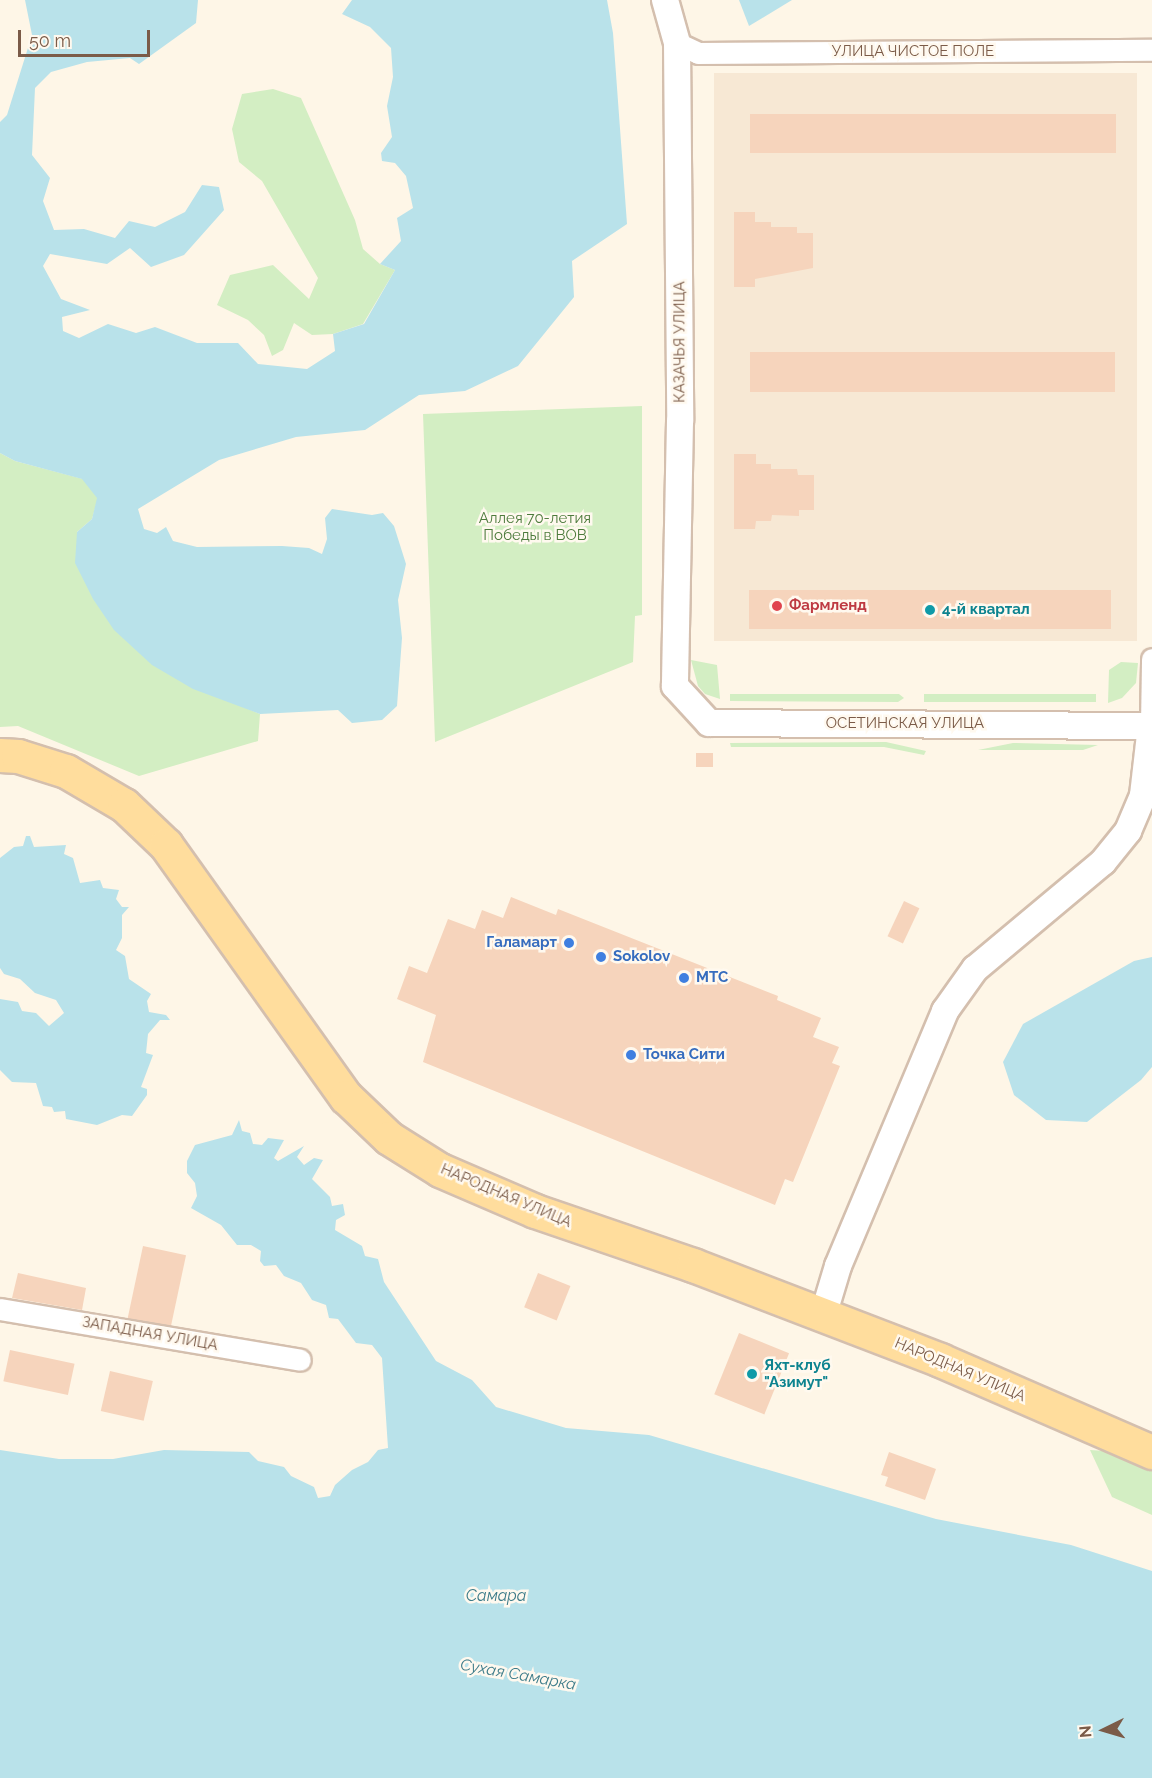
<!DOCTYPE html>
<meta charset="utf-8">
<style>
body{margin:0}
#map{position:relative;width:1152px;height:1778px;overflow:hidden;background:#fef6e7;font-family:Raleway,sans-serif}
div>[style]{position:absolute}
.residential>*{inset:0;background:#f7e8d4;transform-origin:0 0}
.green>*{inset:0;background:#d3eec3;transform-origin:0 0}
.water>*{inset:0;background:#b9e2ea}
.building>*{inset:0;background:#f6d4bc;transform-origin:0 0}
.roads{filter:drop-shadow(2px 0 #d4bfae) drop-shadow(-2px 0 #d4bfae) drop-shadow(0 2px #d4bfae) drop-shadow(0 -2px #d4bfae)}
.minor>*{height:21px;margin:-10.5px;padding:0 10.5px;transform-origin:10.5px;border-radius:10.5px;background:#fff}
.tertiary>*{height:26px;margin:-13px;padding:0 13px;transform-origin:13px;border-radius:13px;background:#fff}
.primary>*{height:33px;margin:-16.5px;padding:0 16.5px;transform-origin:16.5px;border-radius:16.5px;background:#ffdd9d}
.dots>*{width:16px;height:16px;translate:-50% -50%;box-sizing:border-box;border:3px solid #fff9ef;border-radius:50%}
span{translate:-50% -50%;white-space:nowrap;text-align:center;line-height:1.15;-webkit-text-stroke:5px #fff9ef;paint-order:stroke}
.street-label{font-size:15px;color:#7b5b48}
.park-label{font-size:15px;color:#4d7b3c}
.health-label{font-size:15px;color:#be3a42;font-weight:700}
.left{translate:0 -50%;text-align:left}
.culture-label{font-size:15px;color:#0d838f;font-weight:700}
.shop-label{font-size:15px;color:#366cbe;font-weight:700}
.right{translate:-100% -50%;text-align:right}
.water-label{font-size:16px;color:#3c7b89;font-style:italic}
.north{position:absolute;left:1074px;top:1700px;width:60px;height:60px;-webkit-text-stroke:4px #fff9ef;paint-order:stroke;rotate:265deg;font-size:16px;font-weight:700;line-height:24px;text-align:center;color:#7b5b48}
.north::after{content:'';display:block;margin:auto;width:21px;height:27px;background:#7b5b48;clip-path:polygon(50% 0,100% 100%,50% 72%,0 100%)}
.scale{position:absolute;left:18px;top:30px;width:132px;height:27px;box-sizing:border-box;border:3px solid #7b5b48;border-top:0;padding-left:8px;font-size:18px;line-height:21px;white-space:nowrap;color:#7b5b48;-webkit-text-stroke:4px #fff9ef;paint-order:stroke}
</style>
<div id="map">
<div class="residential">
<div style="left:1137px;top:73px;width:568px;height:423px;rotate:90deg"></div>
</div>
<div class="green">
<div style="clip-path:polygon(273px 89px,301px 98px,355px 220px,363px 249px,380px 264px,395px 270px,363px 324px,333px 334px,312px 335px,294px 323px,283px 350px,272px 356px,264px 335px,248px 320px,217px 305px,230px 275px,273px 265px,309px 299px,318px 278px,262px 181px,239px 162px,232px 129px,242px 94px)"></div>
<div style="clip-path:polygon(642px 406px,642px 615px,635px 616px,633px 662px,435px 742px,423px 414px)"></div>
<div style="clip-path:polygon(0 453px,15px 461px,83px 479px,98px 498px,92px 519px,77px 532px,231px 702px,260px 714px,258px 741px,139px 776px,18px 726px,0 727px)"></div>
<div style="clip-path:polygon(691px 660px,717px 665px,720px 699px,705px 694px,698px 686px)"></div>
<div style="clip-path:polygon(1121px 662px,1138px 663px,1136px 683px,1122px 698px,1108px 703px,1109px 670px)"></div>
<div style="clip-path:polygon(730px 694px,899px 694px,904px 698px,898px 702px,730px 701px)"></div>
<div style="left:924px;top:694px;width:172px;height:8px"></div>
<div style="clip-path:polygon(886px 742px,926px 751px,924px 755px,884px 747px,731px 747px,730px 743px)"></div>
<div style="clip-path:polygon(1013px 743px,1098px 745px,1083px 750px,978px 750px)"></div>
<div style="clip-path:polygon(1090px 1450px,1120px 1452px,1152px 1464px,1152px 1515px,1112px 1497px)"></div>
</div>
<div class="water">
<div style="clip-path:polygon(25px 0,198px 0,196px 23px,139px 64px,130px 58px,87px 62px,51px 72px,35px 88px,32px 155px,50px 178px,43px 201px,54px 230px,84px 229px,115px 238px,129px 221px,155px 227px,185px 212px,202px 185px,219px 187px,224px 210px,184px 255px,151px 267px,130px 248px,107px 264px,50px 254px,43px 266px,61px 299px,90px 310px,62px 317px,63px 331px,79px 338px,108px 324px,136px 333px,155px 327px,197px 343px,238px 343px,258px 364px,307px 369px,335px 351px,333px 334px,364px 324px,395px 270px,380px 264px,401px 241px,397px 218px,413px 208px,406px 176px,395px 163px,382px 161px,381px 153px,392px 137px,387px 106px,393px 77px,391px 48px,370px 27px,342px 14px,352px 0,607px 0,613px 33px,627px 224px,572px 261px,574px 297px,518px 366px,465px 391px,419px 395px,365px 430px,296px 437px,219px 460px,138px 509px,144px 529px,157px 533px,166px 527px,173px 541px,197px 547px,282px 546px,309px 548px,322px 554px,327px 539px,325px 518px,332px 509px,372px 515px,383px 513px,394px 526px,406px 564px,398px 600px,402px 638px,397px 706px,382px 720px,352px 723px,338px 710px,260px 714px,193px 689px,152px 665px,114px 630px,93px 599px,75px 563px,77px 532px,92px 519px,97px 498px,82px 479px,15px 461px,0 453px,0 122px,7px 115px,32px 35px)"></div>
<div style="clip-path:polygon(739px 0,792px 0,749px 26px)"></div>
<div style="clip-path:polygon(26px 836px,30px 836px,34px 847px,66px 845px,64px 854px,73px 858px,80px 883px,100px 880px,103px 888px,119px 890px,116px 899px,122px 907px,129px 907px,122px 915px,122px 938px,116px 950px,125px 956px,129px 979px,151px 994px,147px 1001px,149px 1012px,166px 1015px,170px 1020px,160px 1020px,148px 1034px,146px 1053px,153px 1055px,141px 1087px,147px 1089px,147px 1095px,132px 1116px,122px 1115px,97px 1125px,66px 1119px,65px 1111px,54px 1112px,52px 1107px,43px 1106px,36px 1083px,12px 1082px,0 1070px,0 999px,18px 1002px,22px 1011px,36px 1013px,49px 1026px,64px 1013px,56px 1000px,35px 993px,20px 979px,4px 974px,0 968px,0 858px,14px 847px,23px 846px)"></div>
<div style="clip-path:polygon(1152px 957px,1152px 1067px,1141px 1080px,1087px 1122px,1046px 1120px,1014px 1095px,1003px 1062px,1023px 1024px,1134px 961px)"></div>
<div style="clip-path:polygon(239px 1120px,242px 1131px,250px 1133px,253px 1144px,262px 1145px,268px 1138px,284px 1140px,274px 1158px,278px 1161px,304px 1146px,297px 1157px,304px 1165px,314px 1158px,323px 1160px,312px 1179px,330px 1197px,332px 1206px,343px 1204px,345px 1215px,336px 1220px,335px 1230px,362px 1246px,365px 1256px,378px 1259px,384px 1282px,436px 1361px,472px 1380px,496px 1407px,566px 1428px,649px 1435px,936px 1519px,1071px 1545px,1152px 1571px,1152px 1778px,0 1778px,0 1450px,59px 1459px,113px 1459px,164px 1450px,249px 1452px,258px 1461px,284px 1467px,291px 1476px,314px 1487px,318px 1498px,330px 1496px,335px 1485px,352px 1470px,368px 1462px,378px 1450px,388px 1448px,382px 1358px,372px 1345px,356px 1343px,338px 1319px,329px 1318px,326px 1305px,312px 1300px,301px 1283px,284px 1276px,276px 1265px,264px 1266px,260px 1261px,261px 1251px,251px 1245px,237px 1245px,221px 1225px,191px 1208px,197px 1196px,195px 1183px,187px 1173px,187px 1161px,195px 1145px,232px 1135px)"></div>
</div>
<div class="building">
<div style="left:750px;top:114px;width:366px;height:39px"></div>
<div style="clip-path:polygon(734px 212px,755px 212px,755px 222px,771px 222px,771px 227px,797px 227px,797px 233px,813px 233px,813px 268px,755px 279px,755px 287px,734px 287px)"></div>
<div style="left:750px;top:352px;width:365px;height:40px"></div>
<div style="clip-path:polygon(734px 454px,756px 454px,756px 464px,771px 464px,771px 469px,797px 469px,798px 475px,814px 475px,814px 510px,799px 510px,799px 516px,772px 515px,771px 521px,756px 521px,755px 529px,734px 529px)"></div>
<div style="left:1111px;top:590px;width:39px;height:362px;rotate:90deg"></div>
<div style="left:696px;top:753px;width:17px;height:14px"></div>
<div style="clip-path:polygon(511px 897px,556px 915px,558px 909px,778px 996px,777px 1000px,821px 1018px,813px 1037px,839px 1047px,832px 1063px,840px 1066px,793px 1182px,785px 1179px,775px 1205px,423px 1062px,436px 1015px,397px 999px,409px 966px,427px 973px,448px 919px,475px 929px,482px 910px,503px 918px)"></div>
<div style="left:904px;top:901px;width:17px;height:39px;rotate:25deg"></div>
<div style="left:143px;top:1246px;width:44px;height:74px;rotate:12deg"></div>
<div style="clip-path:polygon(18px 1273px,86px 1288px,82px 1310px,12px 1298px)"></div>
<div style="left:538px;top:1273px;width:35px;height:37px;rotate:22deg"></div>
<div style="left:739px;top:1333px;width:54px;height:66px;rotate:22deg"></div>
<div style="left:10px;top:1350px;width:66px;height:32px;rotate:12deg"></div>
<div style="left:110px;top:1371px;width:44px;height:41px;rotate:13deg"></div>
<div style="clip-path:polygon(889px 1452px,936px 1469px,925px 1500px,885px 1486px,888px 1477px,881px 1475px)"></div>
</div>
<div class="roads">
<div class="minor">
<div style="left:677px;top:43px;width:23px;rotate:25deg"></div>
<div style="left:698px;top:53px;width:454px;rotate:-0.4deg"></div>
<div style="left:1151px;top:726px;width:67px;rotate:-89.1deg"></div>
<div style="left:0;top:1309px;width:304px;rotate:9.6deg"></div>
</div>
<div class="tertiary">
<div style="left:665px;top:0;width:45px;rotate:74.4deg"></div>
<div style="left:677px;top:43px;width:378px;rotate:89.5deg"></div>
<div style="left:680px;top:421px;width:265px;rotate:91.1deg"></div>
<div style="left:675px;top:686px;width:50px;rotate:47.4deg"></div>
<div style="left:709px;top:723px;width:443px;rotate:0.4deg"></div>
<div style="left:823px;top:1316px;width:52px;rotate:-73.3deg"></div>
<div style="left:838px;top:1266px;width:277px;rotate:-67.2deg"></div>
<div style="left:945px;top:1011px;width:52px;rotate:-54.5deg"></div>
<div style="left:975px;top:969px;width:167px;rotate:-39.9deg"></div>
<div style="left:1103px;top:862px;width:40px;rotate:-51deg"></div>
<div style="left:1128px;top:831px;width:39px;rotate:-67deg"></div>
<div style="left:1143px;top:795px;width:69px;rotate:-83.4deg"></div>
</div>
<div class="primary">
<div style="left:0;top:755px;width:18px;rotate:3deg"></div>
<div style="left:18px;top:756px;width:50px;rotate:17.4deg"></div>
<div style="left:66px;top:771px;width:67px;rotate:30.4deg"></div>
<div style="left:124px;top:805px;width:58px;rotate:43.6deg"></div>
<div style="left:166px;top:845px;width:310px;rotate:54.5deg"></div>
<div style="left:346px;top:1097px;width:59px;rotate:43.6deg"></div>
<div style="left:389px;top:1138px;width:60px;rotate:32.1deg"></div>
<div style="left:440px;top:1170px;width:103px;rotate:23.3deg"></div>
<div style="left:535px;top:1211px;width:167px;rotate:18.9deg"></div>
<div style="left:693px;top:1265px;width:265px;rotate:21deg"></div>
<div style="left:940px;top:1360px;width:231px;rotate:23.5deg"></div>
</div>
</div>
<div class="dots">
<div style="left:777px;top:606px;background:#e0444e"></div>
<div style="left:930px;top:610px;background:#0f9aa8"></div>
<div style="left:569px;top:943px;background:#3f7fe0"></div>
<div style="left:601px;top:957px;background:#3f7fe0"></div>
<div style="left:684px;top:978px;background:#3f7fe0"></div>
<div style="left:631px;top:1055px;background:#3f7fe0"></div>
<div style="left:752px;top:1374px;background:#0f9aa8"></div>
</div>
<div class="street-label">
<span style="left:913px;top:52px">УЛИЦА ЧИСТОЕ ПОЛЕ</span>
<span style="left:680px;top:342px;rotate:-90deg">КАЗАЧЬЯ УЛИЦА</span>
<span style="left:905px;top:724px">ОСЕТИНСКАЯ УЛИЦА</span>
<span style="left:506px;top:1196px;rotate:23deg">НАРОДНАЯ УЛИЦА</span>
<span style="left:150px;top:1334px;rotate:10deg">ЗАПАДНАЯ УЛИЦА</span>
<span style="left:960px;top:1370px;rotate:23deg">НАРОДНАЯ УЛИЦА</span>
</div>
<div class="park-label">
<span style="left:535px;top:527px">Аллея 70-летия<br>Победы в ВОВ</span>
</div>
<div class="health-label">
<span class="left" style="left:789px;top:606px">Фармленд</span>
</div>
<div class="culture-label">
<span class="left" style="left:942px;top:610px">4-й квартал</span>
<span class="left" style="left:764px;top:1374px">Яхт-клуб<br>"Азимут"</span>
</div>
<div class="shop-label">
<span class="right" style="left:557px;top:943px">Галамарт</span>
<span class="left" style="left:613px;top:957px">Sokolov</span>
<span class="left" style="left:696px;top:978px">МТС</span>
<span class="left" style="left:643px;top:1055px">Точка Сити</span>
</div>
<div class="water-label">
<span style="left:496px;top:1596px">Самара</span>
<span style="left:518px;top:1675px;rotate:10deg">Сухая Самарка</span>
</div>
<div class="north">N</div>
<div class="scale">50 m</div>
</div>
